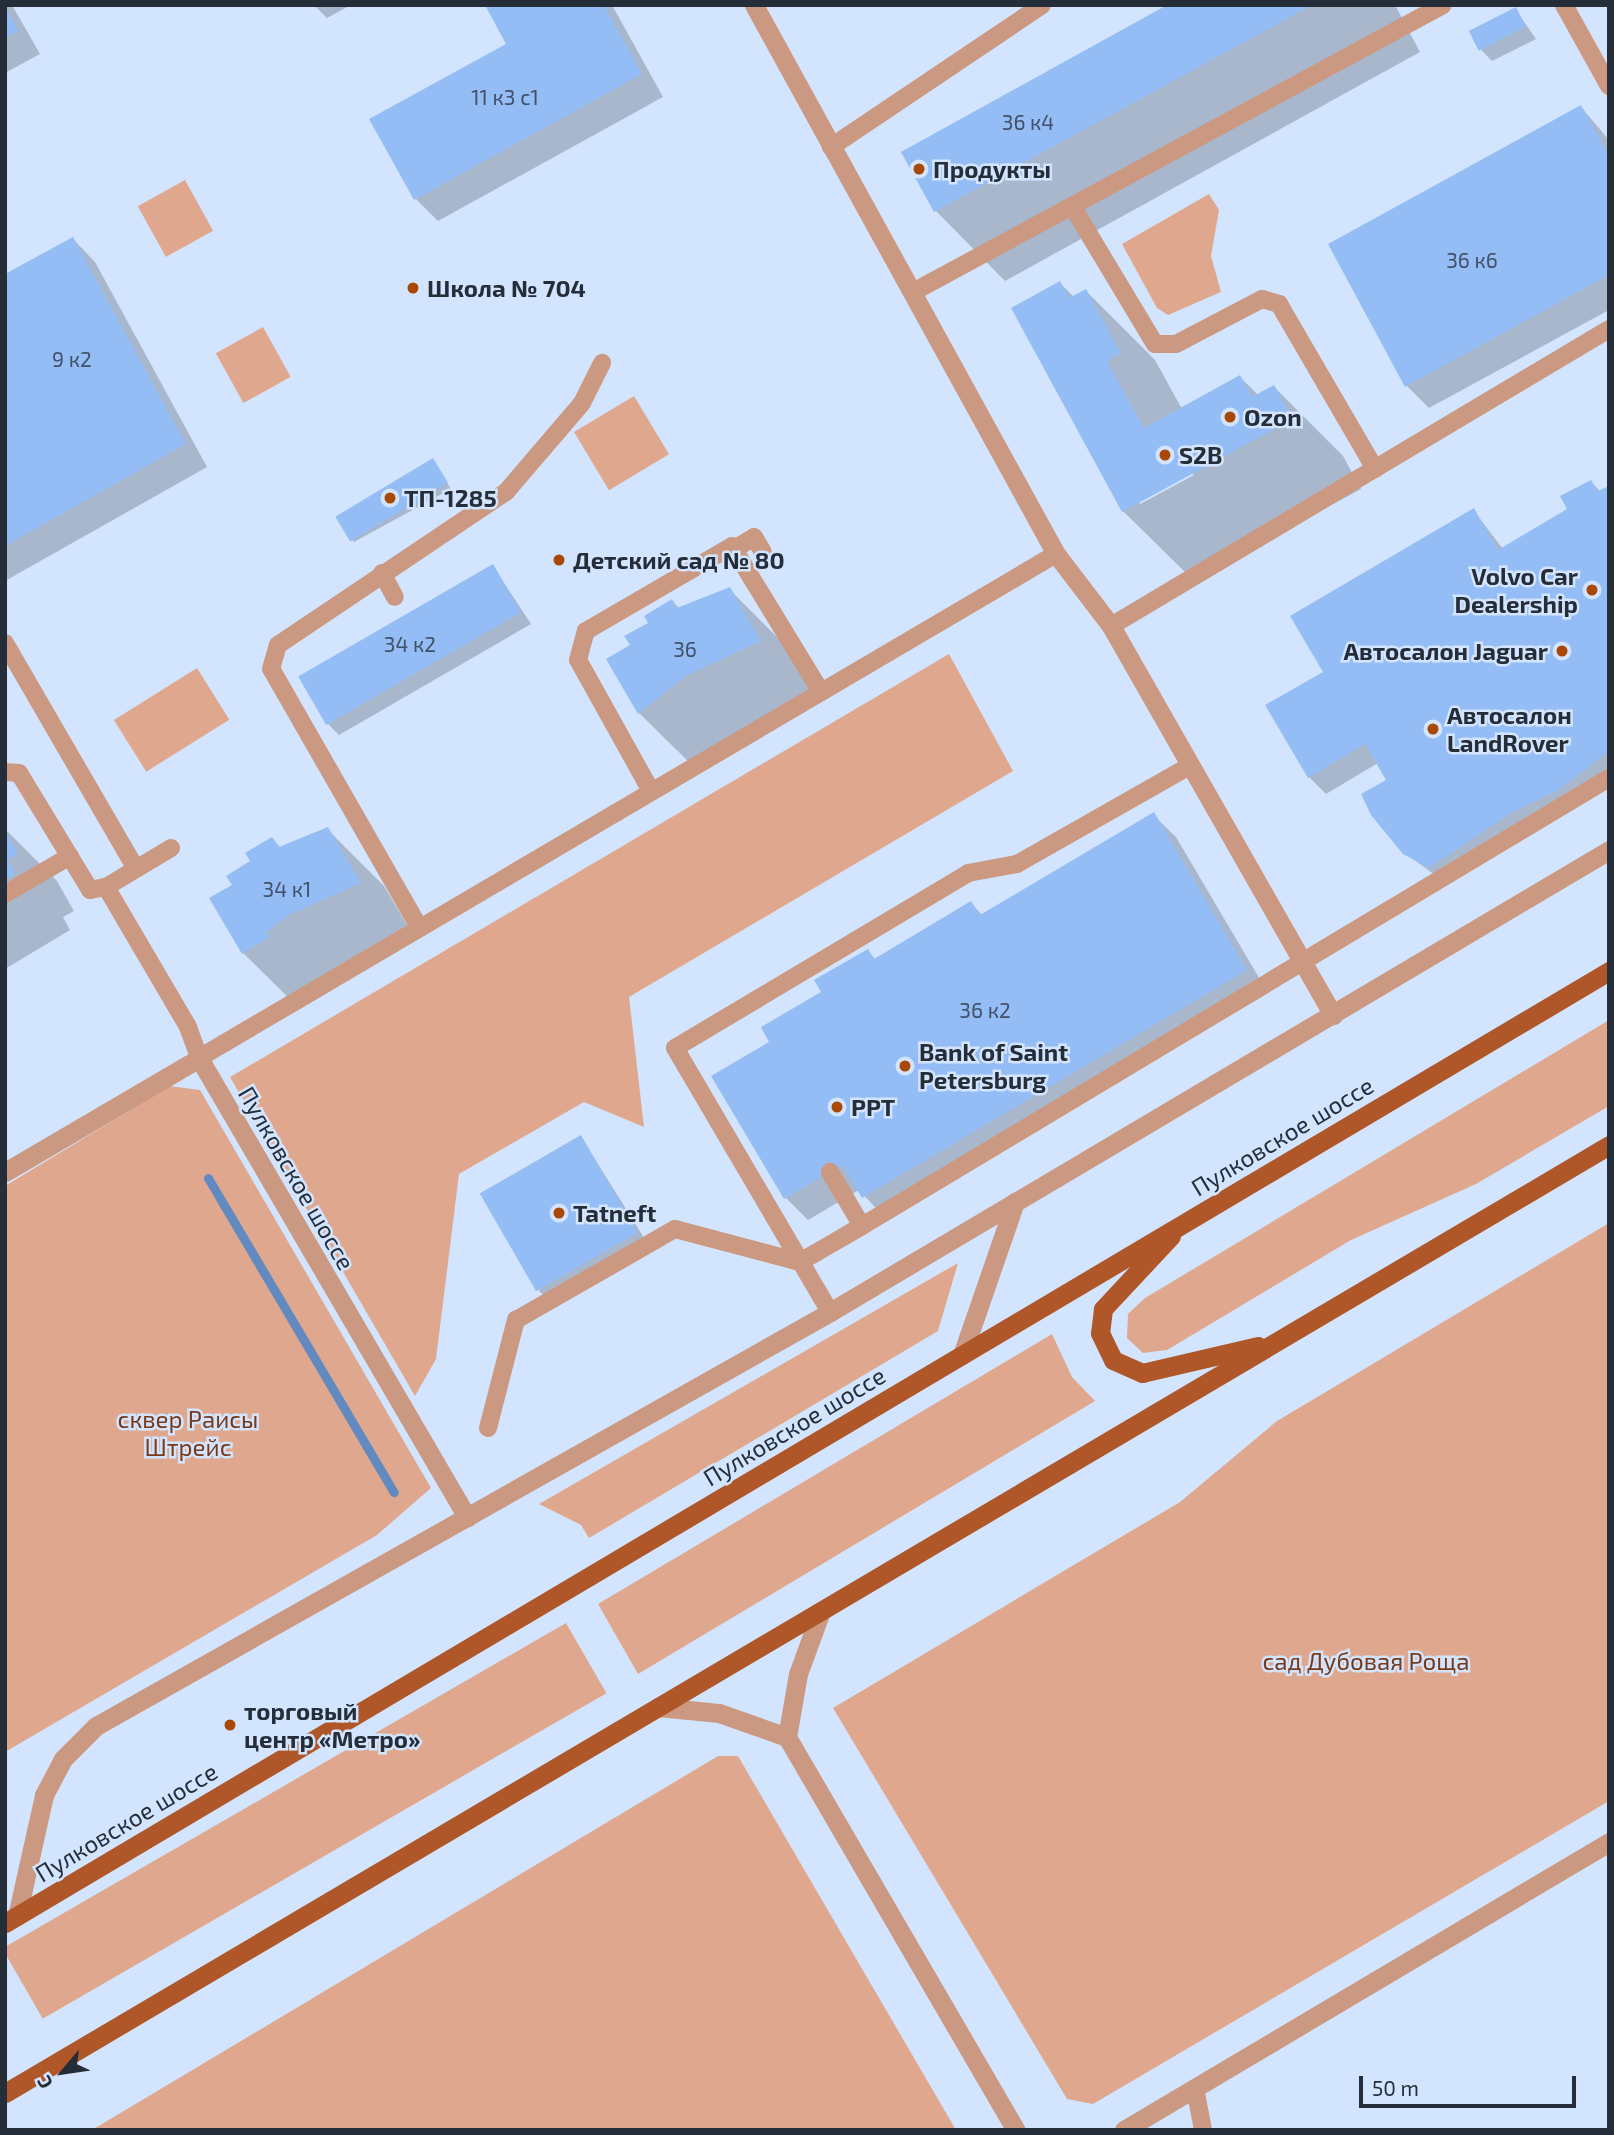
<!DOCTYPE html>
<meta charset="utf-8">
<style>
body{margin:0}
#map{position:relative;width:1614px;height:2135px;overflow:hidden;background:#d3e5fe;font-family:"Exo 2",sans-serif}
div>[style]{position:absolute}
.green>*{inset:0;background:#dfa88e;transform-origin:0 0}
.shadow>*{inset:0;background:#0003}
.stream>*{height:9px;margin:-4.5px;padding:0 4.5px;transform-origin:4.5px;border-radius:4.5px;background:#638ac0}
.building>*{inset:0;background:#94bcf5;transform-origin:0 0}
.service>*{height:18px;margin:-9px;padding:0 9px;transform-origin:9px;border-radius:9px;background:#cb9982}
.minor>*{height:19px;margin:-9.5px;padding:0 9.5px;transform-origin:9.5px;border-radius:9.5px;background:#cb9982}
.primary>*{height:19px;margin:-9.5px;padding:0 9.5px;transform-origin:9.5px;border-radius:9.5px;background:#af5728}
.dots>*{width:19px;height:19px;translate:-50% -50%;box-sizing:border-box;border:4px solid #d3e5fe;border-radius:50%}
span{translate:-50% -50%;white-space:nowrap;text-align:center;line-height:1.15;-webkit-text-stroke:5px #d3e5fe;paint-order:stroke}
.number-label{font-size:21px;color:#415168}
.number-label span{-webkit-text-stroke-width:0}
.poi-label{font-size:24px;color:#252d39;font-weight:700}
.left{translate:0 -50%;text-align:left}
.right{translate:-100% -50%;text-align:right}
.street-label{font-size:24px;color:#252d39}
.park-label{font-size:24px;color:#783918}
.frame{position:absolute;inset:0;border:7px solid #252d39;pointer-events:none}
.north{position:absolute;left:28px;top:2037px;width:70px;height:70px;-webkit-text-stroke:5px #d3e5fe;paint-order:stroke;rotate:241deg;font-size:19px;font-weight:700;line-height:28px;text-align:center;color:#252d39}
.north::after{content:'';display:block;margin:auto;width:24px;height:32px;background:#252d39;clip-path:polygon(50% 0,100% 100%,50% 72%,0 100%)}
.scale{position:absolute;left:1359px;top:2076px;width:217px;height:32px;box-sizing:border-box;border:4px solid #252d39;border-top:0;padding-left:9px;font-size:21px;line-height:24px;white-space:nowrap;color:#252d39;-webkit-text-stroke:5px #d3e5fe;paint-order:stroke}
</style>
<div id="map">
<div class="green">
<div style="left:185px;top:180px;width:58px;height:54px;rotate:61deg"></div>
<div style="clip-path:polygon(1209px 194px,1219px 210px,1211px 256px,1221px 292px,1168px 315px,1157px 308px,1122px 244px)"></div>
<div style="left:263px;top:327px;width:57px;height:54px;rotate:61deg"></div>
<div style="left:634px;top:396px;width:68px;height:70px;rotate:59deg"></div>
<div style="clip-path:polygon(949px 654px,1013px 771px,629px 997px,644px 1127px,584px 1102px,459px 1174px,436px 1359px,415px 1396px,230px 1077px)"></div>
<div style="left:197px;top:668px;width:61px;height:98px;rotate:58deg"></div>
<div style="clip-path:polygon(1609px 1020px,1609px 1106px,1476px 1184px,1351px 1240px,1167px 1350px,1143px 1353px,1127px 1338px,1128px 1314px,1145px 1298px)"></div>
<div style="clip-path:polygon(170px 1086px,200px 1090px,431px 1488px,377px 1535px,5px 1752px,5px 1186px)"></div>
<div style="clip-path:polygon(1609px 1223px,1609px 1801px,1093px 2104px,1067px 2099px,833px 1708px,1180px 1502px,1277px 1421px)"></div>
<div style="clip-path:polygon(958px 1263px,938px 1331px,589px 1538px,581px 1525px,539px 1504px)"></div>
<div style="clip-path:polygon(1052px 1334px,1072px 1377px,1095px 1401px,638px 1674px,598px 1604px)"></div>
<div style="left:566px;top:1623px;width:81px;height:651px;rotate:60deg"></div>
<div style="clip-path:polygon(718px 1756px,738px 1756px,956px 2130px,92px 2130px)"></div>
</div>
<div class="shadow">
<div style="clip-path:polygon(5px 5px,12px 5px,40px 54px,5px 73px)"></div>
<div style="clip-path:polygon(314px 5px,351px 5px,327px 18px)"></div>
<div style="clip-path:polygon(487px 5px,612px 5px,663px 97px,438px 221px,416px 199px,508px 44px)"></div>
<div style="clip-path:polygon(1171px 5px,1395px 5px,1420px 52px,1005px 281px,936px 211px,904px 153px)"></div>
<div style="clip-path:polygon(1515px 9px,1536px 39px,1492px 61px,1481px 50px)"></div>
<div style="clip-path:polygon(1581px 107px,1609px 140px,1609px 310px,1429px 408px,1407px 386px)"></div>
<div style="clip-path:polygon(73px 239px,95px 262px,207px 467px,5px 581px,5px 276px)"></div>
<div style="clip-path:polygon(evenodd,1060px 283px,1074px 297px,1086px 291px,1155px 360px,1182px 409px,1240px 377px,1258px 395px,1274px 387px,1343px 456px,1361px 489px,1193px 580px,1123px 511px,1060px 283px,1191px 472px,1194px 475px,1140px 504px,1138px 501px,1191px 472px)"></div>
<div style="clip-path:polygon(433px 460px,451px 489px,354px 542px,349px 537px)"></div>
<div style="clip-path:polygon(1591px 482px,1600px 491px,1609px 488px,1609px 783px,1447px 884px,1405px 853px,1389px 780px,1378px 763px,1326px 794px,1309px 777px,1325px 673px,1473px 510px,1503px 549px,1569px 510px)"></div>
<div style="clip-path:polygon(493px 566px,531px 624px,339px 735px,328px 724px)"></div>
<div style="clip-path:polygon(730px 590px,786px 646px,816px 698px,696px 769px,639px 713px,632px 646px,672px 601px,680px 609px)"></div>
<div style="clip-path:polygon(1153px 815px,1176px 837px,1268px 993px,886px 1219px,859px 1190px,808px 1220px,786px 1198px,772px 1042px,868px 951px,876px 960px,971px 903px,983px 916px)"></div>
<div style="clip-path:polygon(5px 829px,57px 881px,74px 911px,63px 917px,70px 930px,5px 969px)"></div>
<div style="clip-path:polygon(327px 829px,384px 886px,416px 940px,322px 990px,325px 994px,300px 1009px,243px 953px,234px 886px,272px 839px,281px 848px)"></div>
<div style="clip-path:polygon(581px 1137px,648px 1244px,550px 1302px,539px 1291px)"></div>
</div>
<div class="stream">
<div style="left:208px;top:1178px;width:365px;rotate:59.4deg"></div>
</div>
<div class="building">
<div style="clip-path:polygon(485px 5px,604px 5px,642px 74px,414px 200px,369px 119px,506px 44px)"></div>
<div style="clip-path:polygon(1167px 5px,1312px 5px,934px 212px,901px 152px)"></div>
<div style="clip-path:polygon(5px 7px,19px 31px,5px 38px)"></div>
<div style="left:1516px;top:7px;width:22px;height:53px;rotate:63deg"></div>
<div style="clip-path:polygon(1581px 105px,1609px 156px,1609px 275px,1405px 387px,1328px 244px)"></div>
<div style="clip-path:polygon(73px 237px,186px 444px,5px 546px,5px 274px)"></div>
<div style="clip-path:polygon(1060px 281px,1069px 298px,1086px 289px,1121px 353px,1107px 361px,1144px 428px,1240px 375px,1252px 397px,1274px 385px,1293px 419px,1122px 512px,1011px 308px)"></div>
<div style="left:433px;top:458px;width:29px;height:114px;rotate:59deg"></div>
<div style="clip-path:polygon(1591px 480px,1598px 491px,1609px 486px,1609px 751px,1557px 791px,1514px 811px,1429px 868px,1403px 854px,1371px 815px,1361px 794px,1386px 780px,1365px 744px,1308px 778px,1265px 705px,1323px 672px,1290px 616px,1474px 508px,1498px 550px,1567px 509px,1560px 496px)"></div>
<div style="left:493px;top:564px;width:56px;height:225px;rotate:60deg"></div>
<div style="clip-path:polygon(730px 587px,761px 641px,686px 676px,638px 714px,606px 659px,630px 645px,624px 636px,648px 623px,644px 616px,672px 599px,677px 608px)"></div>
<div style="clip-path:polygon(1154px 812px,1247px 970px,862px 1198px,842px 1165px,784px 1199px,711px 1076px,769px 1042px,761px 1027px,821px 992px,814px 980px,868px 949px,874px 959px,971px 901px,980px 915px)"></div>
<div style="clip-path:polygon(328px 827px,361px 883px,289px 915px,267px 932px,270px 937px,242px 954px,209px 898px,232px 885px,226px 876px,250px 861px,245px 853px,272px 837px,279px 847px)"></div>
<div style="clip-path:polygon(5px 830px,18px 854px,8px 860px,15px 874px,5px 879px)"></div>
<div style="left:581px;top:1135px;width:113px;height:117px;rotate:60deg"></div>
</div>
<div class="service">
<div style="left:1564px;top:5px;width:93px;rotate:60.9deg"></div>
<div style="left:831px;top:147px;width:254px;rotate:-33.9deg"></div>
<div style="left:1072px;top:206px;width:161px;rotate:59deg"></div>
<div style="left:1155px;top:344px;width:21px"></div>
<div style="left:1176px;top:344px;width:97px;rotate:-27.6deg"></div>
<div style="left:1262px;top:299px;width:18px;rotate:16deg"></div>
<div style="left:1279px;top:304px;width:191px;rotate:59.8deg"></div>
<div style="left:915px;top:291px;width:600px;rotate:-28.44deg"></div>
<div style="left:736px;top:548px;width:21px;rotate:-31deg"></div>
<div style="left:754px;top:537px;width:17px;rotate:59deg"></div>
<div style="left:382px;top:573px;width:27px;rotate:62deg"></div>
<div style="left:1111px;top:626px;width:580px;rotate:-30.81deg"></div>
<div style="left:5px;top:643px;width:261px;rotate:59.9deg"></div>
<div style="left:5px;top:772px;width:14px;rotate:4deg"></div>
<div style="left:19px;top:773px;width:137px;rotate:58.7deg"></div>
<div style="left:90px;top:890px;width:16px;rotate:-11deg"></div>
<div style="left:651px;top:791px;width:150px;rotate:-119.1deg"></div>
<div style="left:578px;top:660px;width:30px;rotate:-75deg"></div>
<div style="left:586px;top:631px;width:169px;rotate:-30.2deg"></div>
<div style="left:732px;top:546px;width:171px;rotate:58.6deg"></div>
<div style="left:171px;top:848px;width:76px;rotate:149deg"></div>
<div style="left:106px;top:887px;width:162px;rotate:59.6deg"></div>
<div style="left:188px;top:1027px;width:33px;rotate:70deg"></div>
<div style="left:199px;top:1058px;width:994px;rotate:-30.46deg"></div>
<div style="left:5px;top:894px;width:75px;rotate:-30.3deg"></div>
<div style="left:419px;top:927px;width:297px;rotate:-119.8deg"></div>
<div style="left:271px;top:669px;width:25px;rotate:-74deg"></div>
<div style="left:278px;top:645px;width:275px;rotate:-33.9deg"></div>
<div style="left:506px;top:492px;width:117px;rotate:-49.5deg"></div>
<div style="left:582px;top:403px;width:45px;rotate:-63.4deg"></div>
<div style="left:862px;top:1226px;width:871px;rotate:-30.95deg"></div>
<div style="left:830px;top:1312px;width:306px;rotate:-120.4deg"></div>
<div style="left:675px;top:1048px;width:341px;rotate:-30.8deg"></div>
<div style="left:968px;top:873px;width:50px;rotate:-10.4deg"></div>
<div style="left:1017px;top:864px;width:200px;rotate:-29.6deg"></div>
<div style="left:488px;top:1428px;width:112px;rotate:-75.5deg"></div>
<div style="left:516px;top:1320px;width:183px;rotate:-29.8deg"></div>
<div style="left:675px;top:1229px;width:129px;rotate:14.8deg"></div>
<div style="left:800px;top:1262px;width:72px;rotate:-30.1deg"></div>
<div style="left:862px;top:1226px;width:63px;rotate:-120.7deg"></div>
<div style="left:1195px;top:2088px;width:43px;rotate:79.2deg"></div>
</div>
<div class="minor">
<div style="left:754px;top:5px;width:627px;rotate:61.19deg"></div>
<div style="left:1056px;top:554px;width:91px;rotate:52.6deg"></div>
<div style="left:1111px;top:626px;width:448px;rotate:60.3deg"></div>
<div style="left:5px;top:1172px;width:225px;rotate:-30.4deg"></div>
<div style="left:199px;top:1058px;width:532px;rotate:59.72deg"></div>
<div style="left:962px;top:1355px;width:162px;rotate:-70.9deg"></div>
<div style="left:821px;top:1611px;width:67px;rotate:110.1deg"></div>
<div style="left:798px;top:1674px;width:64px;rotate:99.9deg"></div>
<div style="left:787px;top:1737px;width:455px;rotate:59.8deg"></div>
<div style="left:658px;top:1707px;width:61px;rotate:5.6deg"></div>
<div style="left:719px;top:1713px;width:72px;rotate:19.4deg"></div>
<div style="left:17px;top:1916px;width:124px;rotate:-77.4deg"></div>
<div style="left:44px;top:1795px;width:41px;rotate:-62.2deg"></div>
<div style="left:63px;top:1759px;width:47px;rotate:-45deg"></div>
<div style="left:96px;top:1726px;width:843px;rotate:-29.42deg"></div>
<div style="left:830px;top:1312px;width:906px;rotate:-30.67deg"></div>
<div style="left:1124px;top:2130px;width:564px;rotate:-30.7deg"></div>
</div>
<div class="primary">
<div style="left:1171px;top:1236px;width:100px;rotate:133deg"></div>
<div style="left:1103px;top:1309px;width:24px;rotate:97deg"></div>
<div style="left:1100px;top:1333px;width:30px;rotate:64deg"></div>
<div style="left:1113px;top:1360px;width:32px;rotate:24deg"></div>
<div style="left:1142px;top:1373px;width:119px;rotate:-13.1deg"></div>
<div style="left:5px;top:1923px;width:1865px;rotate:-30.69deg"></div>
<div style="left:5px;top:2093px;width:1863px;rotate:-30.58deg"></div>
</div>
<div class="dots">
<div style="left:919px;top:169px;background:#a94705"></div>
<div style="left:413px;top:288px;background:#a94705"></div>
<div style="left:1230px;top:417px;background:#a94705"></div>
<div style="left:1165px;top:455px;background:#a94705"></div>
<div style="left:390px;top:498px;background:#a94705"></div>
<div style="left:559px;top:560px;background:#a94705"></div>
<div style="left:1592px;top:590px;background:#a94705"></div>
<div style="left:1562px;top:651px;background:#a94705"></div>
<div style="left:1433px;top:729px;background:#a94705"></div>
<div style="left:905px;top:1066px;background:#a94705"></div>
<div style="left:837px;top:1107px;background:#a94705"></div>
<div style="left:559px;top:1213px;background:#a94705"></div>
<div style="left:230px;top:1725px;background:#a94705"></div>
</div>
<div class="number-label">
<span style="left:505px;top:97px">11 к3 с1</span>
<span style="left:1028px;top:122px">36 к4</span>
<span style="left:1472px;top:260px">36 к6</span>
<span style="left:72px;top:359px">9 к2</span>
<span style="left:410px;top:644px">34 к2</span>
<span style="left:685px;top:649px">36</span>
<span style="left:287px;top:889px">34 к1</span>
<span style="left:985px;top:1010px">36 к2</span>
</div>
<div class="poi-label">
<span class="left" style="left:933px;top:169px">Продукты</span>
<span class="left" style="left:427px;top:288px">Школа № 704</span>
<span class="left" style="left:1244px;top:417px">Ozon</span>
<span class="left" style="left:1179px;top:455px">S2B</span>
<span class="left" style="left:404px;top:498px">ТП-1285</span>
<span class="left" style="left:573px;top:560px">Детский сад № 80</span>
<span class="right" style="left:1578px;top:590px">Volvo Car<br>Dealership</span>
<span class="right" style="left:1548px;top:651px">Автосалон Jaguar</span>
<span class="left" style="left:1447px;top:729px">Автосалон<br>LandRover</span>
<span class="left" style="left:919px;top:1066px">Bank of Saint<br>Petersburg</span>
<span class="left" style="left:851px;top:1107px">РРТ</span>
<span class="left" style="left:573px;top:1213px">Tatneft</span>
<span class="left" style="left:244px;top:1725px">торговый<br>центр «Метро»</span>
</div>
<div class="street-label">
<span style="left:1282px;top:1136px;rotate:-31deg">Пулковское шоссе</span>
<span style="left:297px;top:1178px;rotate:60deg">Пулковское шоссе</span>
<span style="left:794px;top:1426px;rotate:-31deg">Пулковское шоссе</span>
<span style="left:126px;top:1822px;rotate:-31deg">Пулковское шоссе</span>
</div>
<div class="park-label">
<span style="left:188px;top:1433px">сквер Раисы<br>Штрейс</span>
<span style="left:1366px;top:1661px">сад Дубовая Роща</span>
</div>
<div class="frame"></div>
<div class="north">С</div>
<div class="scale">50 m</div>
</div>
